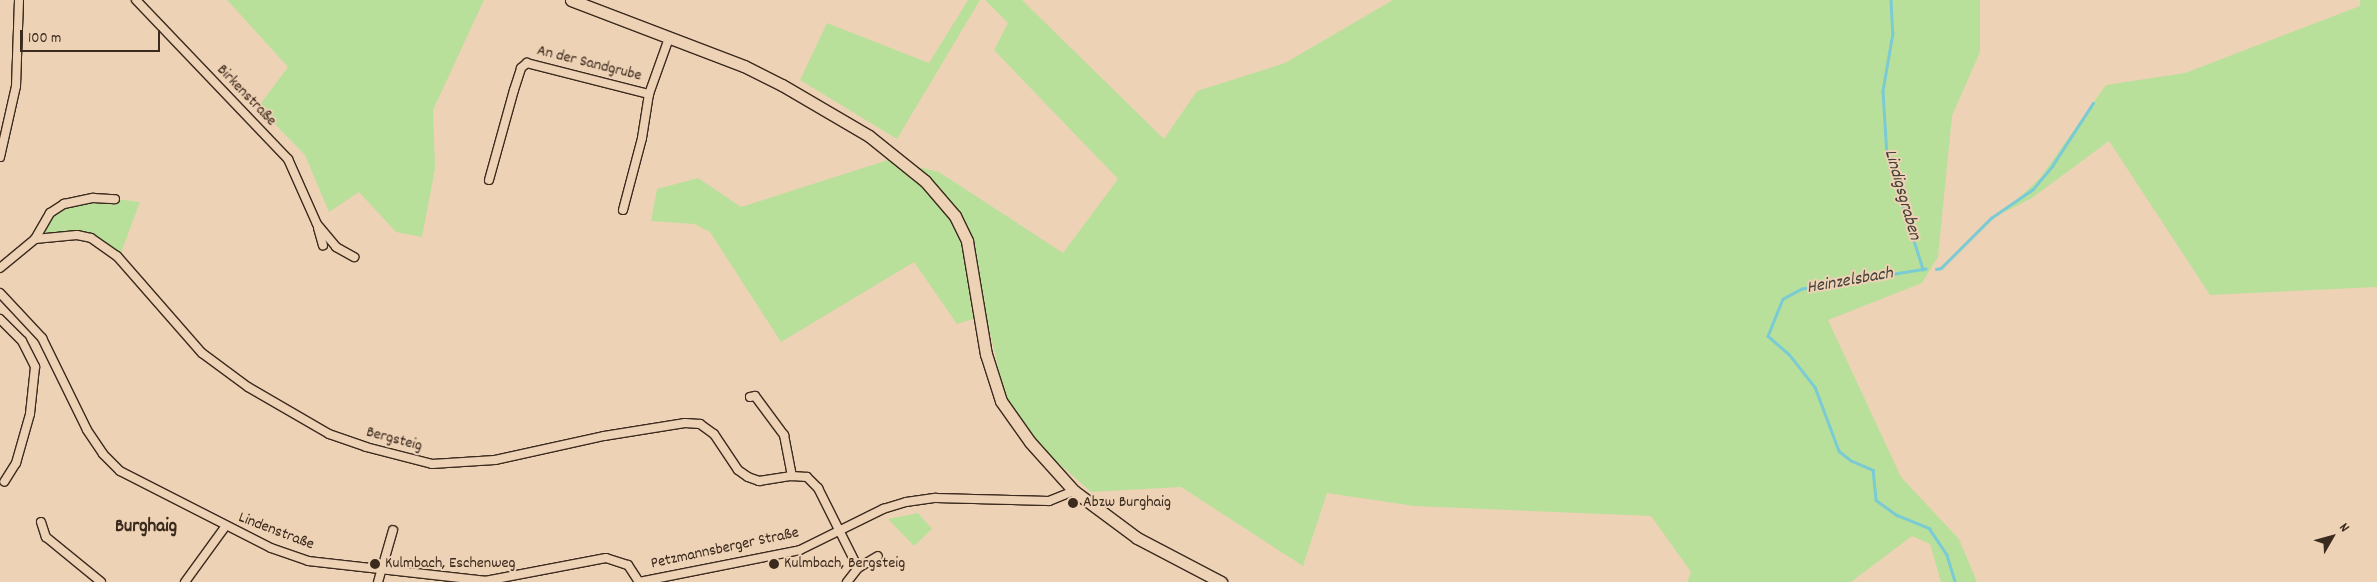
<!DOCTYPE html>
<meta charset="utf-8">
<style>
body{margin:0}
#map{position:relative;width:2377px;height:582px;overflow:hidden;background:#eed2b5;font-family:Dekko,sans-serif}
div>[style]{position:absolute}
.green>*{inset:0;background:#b9e09b}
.stream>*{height:2.5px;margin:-1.25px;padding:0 1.25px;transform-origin:1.25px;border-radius:1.25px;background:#7acbd3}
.roads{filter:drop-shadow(1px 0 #3b2a1e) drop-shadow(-1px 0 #3b2a1e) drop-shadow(0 1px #3b2a1e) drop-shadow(0 -1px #3b2a1e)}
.street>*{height:8px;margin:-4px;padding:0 4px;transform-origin:4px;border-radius:4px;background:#eed2b5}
.secondary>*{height:11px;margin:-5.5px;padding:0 5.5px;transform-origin:5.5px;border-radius:5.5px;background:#eed2b5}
.dots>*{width:14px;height:14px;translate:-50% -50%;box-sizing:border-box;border:2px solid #eed2b5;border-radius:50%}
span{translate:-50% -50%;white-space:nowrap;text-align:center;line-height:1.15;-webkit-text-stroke:4px #eed2b5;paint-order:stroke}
.street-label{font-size:16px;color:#3b2a1e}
.poi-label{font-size:16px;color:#3b2a1e}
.left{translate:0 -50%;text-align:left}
.water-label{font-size:18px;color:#444239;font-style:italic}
.quarter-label{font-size:19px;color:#3b2a1e;font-weight:700}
.north{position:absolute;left:2307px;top:512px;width:50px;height:50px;-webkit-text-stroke:4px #eed2b5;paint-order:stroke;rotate:52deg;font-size:14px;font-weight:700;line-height:20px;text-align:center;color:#3b2a1e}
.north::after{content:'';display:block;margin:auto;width:18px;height:22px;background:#3b2a1e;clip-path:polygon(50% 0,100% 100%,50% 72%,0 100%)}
.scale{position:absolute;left:20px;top:30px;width:140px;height:22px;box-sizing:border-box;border:2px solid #3b2a1e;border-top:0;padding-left:6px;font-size:15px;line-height:18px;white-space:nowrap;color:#3b2a1e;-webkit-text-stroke:4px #eed2b5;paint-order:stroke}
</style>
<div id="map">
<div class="green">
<div style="clip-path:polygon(227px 0,484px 0,433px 110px,435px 169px,422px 237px,396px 232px,359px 192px,329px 212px,305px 155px,258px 107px,288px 67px)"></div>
<div style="clip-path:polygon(968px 0,980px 0,897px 139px,800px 80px,827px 23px,929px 63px)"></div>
<div style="clip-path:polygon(985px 0,1022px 0,1164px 139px,1197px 91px,1285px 63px,1393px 0,1980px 0,1980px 52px,1952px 116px,1938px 257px,1922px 283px,1828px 320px,1901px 477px,1959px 539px,1977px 582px,1941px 582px,1930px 544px,1912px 536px,1851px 582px,1687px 582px,1691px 572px,1651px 516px,1414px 506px,1327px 493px,1303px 566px,1181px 487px,1091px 492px,1038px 445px,1006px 401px,986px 315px,957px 324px,914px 262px,781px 342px,710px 232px,694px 224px,651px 221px,657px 189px,698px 178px,741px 207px,888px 160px,939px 172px,1063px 253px,1118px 179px,994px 50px,1008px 23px)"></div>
<div style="clip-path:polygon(2360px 0,2377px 0,2377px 287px,2210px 295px,2109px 141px,2032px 198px,2003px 213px,2040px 178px,2106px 85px,2185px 73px,2360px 6px)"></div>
<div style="clip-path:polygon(115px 199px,140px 202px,119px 258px,91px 238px,35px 239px,50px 213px,76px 200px)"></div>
<div style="clip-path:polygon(918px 513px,932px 529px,914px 546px,888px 519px)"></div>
</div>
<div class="stream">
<div style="left:1891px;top:0;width:33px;rotate:87deg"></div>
<div style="left:1893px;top:33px;width:59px;rotate:99.8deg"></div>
<div style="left:1883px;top:91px;width:65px;rotate:86.5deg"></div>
<div style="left:1887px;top:156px;width:119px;rotate:72.3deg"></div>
<div style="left:1926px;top:269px;width:126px;rotate:170.8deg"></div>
<div style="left:1802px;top:289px;width:21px;rotate:152deg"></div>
<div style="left:1783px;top:299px;width:40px;rotate:112deg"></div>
<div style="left:1768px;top:336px;width:28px;rotate:41deg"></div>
<div style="left:1789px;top:354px;width:42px;rotate:51.8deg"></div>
<div style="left:1815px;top:387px;width:68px;rotate:69.4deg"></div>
<div style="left:1839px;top:451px;width:16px;rotate:38deg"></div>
<div style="left:1852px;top:461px;width:23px;rotate:23deg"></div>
<div style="left:1873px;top:470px;width:30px;rotate:84deg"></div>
<div style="left:1876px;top:500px;width:26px;rotate:36deg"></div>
<div style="left:1897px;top:515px;width:35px;rotate:22deg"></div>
<div style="left:1929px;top:528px;width:32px;rotate:56deg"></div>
<div style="left:1947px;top:555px;width:28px;rotate:73deg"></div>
<div style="left:1936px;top:269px;width:5px;rotate:-11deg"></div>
<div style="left:1941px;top:268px;width:71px;rotate:-45deg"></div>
<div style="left:1991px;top:218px;width:51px;rotate:-34.6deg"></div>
<div style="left:2033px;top:189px;width:30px;rotate:-50deg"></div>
<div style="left:2052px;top:166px;width:75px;rotate:-56.9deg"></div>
</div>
<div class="roads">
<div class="street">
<div style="left:136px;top:0;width:220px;rotate:46.3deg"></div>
<div style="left:288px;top:159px;width:71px;rotate:66deg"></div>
<div style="left:317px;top:224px;width:30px;rotate:50deg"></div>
<div style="left:336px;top:247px;width:21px;rotate:29deg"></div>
<div style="left:0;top:157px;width:73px;rotate:-77.3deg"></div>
<div style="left:16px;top:86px;width:86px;rotate:-88deg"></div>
<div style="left:489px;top:180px;width:93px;rotate:-74.5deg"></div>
<div style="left:514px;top:90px;width:23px;rotate:-72deg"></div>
<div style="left:521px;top:68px;width:8px;rotate:-40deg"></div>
<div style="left:527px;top:63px;width:126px;rotate:14.3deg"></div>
<div style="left:623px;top:210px;width:74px;rotate:-75.2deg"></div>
<div style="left:642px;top:138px;width:45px;rotate:-81deg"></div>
<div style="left:649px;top:94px;width:59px;rotate:-70.3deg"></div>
<div style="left:318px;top:228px;width:18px;rotate:74deg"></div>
<div style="left:35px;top:239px;width:30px;rotate:-60deg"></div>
<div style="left:50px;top:213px;width:17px;rotate:-33deg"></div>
<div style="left:64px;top:204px;width:30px;rotate:-12deg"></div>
<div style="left:93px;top:198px;width:22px;rotate:3deg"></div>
<div style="left:0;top:268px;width:45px;rotate:-39.6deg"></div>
<div style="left:35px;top:239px;width:42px;rotate:-5.4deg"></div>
<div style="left:77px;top:235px;width:14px;rotate:12deg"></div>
<div style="left:91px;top:238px;width:32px;rotate:35deg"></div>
<div style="left:117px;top:256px;width:129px;rotate:48.8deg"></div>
<div style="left:202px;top:353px;width:57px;rotate:36.5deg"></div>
<div style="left:248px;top:387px;width:94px;rotate:30.1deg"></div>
<div style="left:329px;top:434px;width:39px;rotate:19deg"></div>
<div style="left:366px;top:447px;width:68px;rotate:14.4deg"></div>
<div style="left:432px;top:464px;width:63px;rotate:-3.6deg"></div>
<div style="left:495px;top:460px;width:112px;rotate:-12.4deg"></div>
<div style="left:604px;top:436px;width:82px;rotate:-9.1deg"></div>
<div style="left:685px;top:423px;width:15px;rotate:4deg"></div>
<div style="left:700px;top:424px;width:17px;rotate:36deg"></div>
<div style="left:714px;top:434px;width:43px;rotate:56.3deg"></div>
<div style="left:738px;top:470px;width:12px;rotate:35deg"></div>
<div style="left:748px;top:477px;width:12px;rotate:20deg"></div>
<div style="left:759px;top:481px;width:33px;rotate:-9deg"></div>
<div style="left:792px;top:476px;width:15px;rotate:4deg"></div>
<div style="left:807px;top:477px;width:16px;rotate:45deg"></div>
<div style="left:818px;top:488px;width:89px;rotate:63.4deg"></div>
<div style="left:858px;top:568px;width:18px;rotate:128deg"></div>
<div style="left:0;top:293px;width:62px;rotate:47deg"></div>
<div style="left:42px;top:338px;width:102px;rotate:63.9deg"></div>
<div style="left:87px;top:430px;width:29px;rotate:56deg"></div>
<div style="left:103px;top:454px;width:24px;rotate:45deg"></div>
<div style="left:120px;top:471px;width:169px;rotate:27deg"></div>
<div style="left:271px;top:548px;width:39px;rotate:19deg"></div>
<div style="left:308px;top:561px;width:178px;rotate:6.4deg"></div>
<div style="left:485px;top:581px;width:123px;rotate:-10.8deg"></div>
<div style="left:606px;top:558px;width:23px;rotate:18deg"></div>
<div style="left:628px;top:565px;width:20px;rotate:57deg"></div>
<div style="left:0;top:319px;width:31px;rotate:45deg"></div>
<div style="left:22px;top:341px;width:29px;rotate:63deg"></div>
<div style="left:35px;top:367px;width:47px;rotate:96.1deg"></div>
<div style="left:30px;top:414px;width:51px;rotate:105.9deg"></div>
<div style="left:16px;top:463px;width:22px;rotate:122deg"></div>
<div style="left:750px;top:397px;width:5px;rotate:-11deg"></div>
<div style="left:755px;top:396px;width:49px;rotate:53.4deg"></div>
<div style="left:784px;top:435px;width:42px;rotate:79deg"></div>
<div style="left:41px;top:522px;width:16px;rotate:72deg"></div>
<div style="left:46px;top:537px;width:71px;rotate:39.3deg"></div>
<div style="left:858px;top:568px;width:23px;rotate:-31deg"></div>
<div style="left:185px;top:582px;width:68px;rotate:-54deg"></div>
<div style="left:378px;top:582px;width:54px;rotate:-73.9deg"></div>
<div style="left:639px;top:582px;width:164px;rotate:-11.2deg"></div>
<div style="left:800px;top:550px;width:93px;rotate:-26.3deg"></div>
<div style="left:883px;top:509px;width:24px;rotate:-17deg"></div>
<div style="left:906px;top:502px;width:30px;rotate:-8deg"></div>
<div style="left:936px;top:498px;width:113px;rotate:1.5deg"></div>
<div style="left:1049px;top:501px;width:27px;rotate:-22deg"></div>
</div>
<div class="secondary">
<div style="left:571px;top:0;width:185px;rotate:20.9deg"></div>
<div style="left:744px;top:66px;width:42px;rotate:26.6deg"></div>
<div style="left:782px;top:85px;width:101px;rotate:30.4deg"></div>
<div style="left:869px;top:136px;width:72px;rotate:38.8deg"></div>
<div style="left:925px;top:181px;width:46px;rotate:49.4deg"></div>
<div style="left:955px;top:216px;width:28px;rotate:64deg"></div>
<div style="left:967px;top:241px;width:115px;rotate:80.5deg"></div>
<div style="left:986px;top:354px;width:49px;rotate:72.3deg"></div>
<div style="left:1001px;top:401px;width:50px;rotate:54.7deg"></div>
<div style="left:1030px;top:442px;width:66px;rotate:48.1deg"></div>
<div style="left:1074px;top:491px;width:79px;rotate:36.7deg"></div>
<div style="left:1137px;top:538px;width:95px;rotate:27.6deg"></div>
</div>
</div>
<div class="dots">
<div style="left:1073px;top:503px;background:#3b2a1e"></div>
<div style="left:375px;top:564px;background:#3b2a1e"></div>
<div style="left:774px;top:564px;background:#3b2a1e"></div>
</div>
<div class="street-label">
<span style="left:589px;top:64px;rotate:14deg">An der Sandgrube</span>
<span style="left:246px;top:96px;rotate:46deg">Birkenstraße</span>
<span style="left:394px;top:440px;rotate:15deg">Bergsteig</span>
<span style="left:276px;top:532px;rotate:21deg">Lindenstraße</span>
<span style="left:725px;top:549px;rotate:-12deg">Petzmannsberger Straße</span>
</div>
<div class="poi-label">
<span class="left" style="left:1083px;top:503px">Abzw Burghaig</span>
<span class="left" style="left:385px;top:564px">Kulmbach, Eschenweg</span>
<span class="left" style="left:784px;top:564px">Kulmbach, Bergsteig</span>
</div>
<div class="water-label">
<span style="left:1901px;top:195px;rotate:74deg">Lindigsgraben</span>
<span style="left:1850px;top:282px;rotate:-10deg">Heinzelsbach</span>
</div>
<div class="quarter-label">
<span style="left:146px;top:528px">Burghaig</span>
</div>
<div class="north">N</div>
<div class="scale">100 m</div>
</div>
